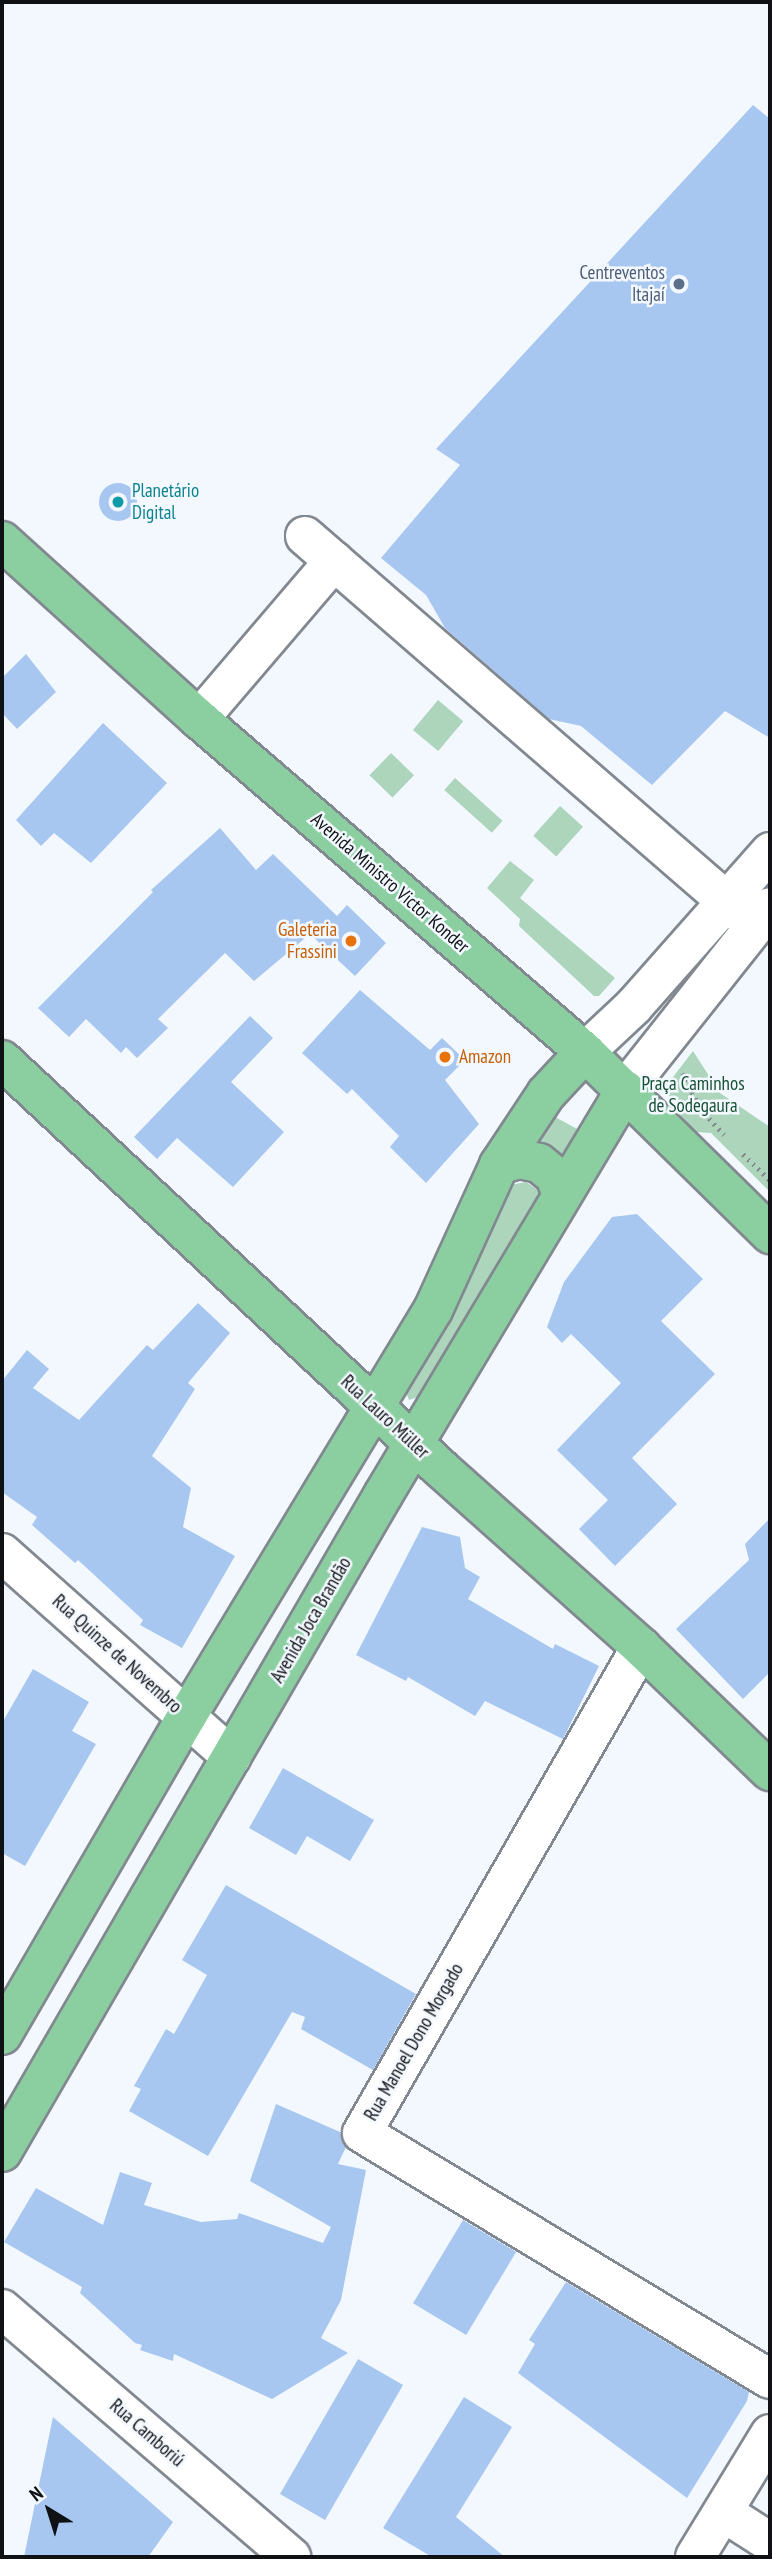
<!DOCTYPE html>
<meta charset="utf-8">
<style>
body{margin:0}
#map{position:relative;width:772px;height:2559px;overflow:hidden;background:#f3f8ff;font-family:"PT Sans Narrow",sans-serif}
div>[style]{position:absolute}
.green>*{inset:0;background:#acd5bc;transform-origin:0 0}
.building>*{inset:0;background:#a8c7f0;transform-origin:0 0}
.round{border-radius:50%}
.path>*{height:4.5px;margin-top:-2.25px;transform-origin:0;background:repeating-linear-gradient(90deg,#86898e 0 2px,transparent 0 7px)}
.roads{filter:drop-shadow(2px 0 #82888f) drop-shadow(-2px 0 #82888f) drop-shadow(0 2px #82888f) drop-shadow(0 -2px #82888f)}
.minor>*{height:38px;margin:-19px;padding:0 19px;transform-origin:19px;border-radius:19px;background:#fff}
.major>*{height:38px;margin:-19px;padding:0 19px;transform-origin:19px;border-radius:19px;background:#8bcfa1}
.dots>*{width:19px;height:19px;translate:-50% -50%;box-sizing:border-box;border:4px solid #f3f8ff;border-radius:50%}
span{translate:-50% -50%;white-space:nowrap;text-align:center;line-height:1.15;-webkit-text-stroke:5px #f3f8ff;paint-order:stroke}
.service-label{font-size:19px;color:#4e5e75}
.right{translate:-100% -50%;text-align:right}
.culture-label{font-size:19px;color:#0d838f}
.left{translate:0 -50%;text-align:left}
.street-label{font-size:19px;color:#0f1114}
.food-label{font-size:19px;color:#c56008}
.park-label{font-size:19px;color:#175134}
.frame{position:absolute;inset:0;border:4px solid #0f1114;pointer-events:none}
.north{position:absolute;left:14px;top:2475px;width:70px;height:70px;-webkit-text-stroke:5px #f3f8ff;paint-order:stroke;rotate:322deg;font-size:19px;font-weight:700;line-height:28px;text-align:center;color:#0f1114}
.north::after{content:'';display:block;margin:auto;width:24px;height:32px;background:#0f1114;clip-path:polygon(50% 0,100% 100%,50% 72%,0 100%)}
</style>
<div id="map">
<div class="green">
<div style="left:438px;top:700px;width:33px;height:39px;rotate:40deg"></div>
<div style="left:391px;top:753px;width:32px;height:31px;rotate:44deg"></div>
<div style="left:455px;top:778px;width:64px;height:16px;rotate:42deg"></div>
<div style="left:560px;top:806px;width:31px;height:40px;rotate:42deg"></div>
<div style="clip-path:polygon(510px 861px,534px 880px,520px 898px,615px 978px,599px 996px,594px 996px,519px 926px,520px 919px,487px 888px)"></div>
<div style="clip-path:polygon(693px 1051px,720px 1093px,770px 1127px,770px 1192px,711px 1133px,696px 1132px,674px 1108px,669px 1099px,670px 1081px)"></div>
<div style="clip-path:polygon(555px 1117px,581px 1131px,562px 1173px,528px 1152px)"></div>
<div style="clip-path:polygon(526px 1182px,542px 1193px,541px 1217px,461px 1327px,418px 1397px,409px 1400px,405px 1390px,510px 1185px)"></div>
</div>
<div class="building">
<div style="clip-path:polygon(753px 105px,770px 119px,770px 738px,725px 711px,652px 785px,581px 726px,549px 719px,445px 628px,426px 595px,381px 558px,460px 465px,436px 449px)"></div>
<div class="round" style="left:99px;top:483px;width:38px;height:38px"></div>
<div style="clip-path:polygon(26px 654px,56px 692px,17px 729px,2px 713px,2px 678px)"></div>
<div style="clip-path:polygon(103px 723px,167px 783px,91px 863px,54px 833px,41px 846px,16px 820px)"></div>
<div style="clip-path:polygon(220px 828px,256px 870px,273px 854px,337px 916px,347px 905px,386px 943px,355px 976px,310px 934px,254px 981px,225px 953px,158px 1019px,168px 1028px,137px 1058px,126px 1047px,121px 1053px,86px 1019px,69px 1037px,38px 1008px,153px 892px,151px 890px)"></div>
<div style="clip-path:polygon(360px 990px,430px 1050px,442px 1038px,465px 1060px,445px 1080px,479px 1124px,426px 1183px,390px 1147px,399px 1136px,352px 1089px,347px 1094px,302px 1053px)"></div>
<div style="clip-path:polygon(250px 1016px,273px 1038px,231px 1082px,284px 1132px,233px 1187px,177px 1138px,157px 1159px,134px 1137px)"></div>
<div style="clip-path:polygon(637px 1214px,703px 1279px,661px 1321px,715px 1374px,632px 1458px,677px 1504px,615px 1566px,579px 1529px,608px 1500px,557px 1450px,621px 1383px,571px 1334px,562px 1343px,547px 1327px,564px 1282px,612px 1217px)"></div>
<div style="clip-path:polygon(198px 1303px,230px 1333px,188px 1383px,195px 1389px,152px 1456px,191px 1488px,183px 1527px,235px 1556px,182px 1648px,140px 1625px,143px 1620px,78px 1560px,75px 1563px,32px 1525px,37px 1517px,2px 1492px,2px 1381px,27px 1350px,49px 1369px,33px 1388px,79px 1420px,147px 1345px,153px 1350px)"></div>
<div style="clip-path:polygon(770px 1518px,770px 1672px,743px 1699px,676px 1629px,749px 1560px,745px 1544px)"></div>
<div style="clip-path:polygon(422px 1527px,460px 1537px,465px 1568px,480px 1577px,468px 1599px,553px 1649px,555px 1644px,599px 1666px,563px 1739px,485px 1701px,475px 1716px,408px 1677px,406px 1681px,356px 1655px)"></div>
<div style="clip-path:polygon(33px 1669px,89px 1702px,72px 1731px,96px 1744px,25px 1866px,2px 1853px,2px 1723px)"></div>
<div style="clip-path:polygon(283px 1768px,374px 1820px,350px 1861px,307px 1836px,296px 1855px,249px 1828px)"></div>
<div style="clip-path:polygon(226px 1885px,416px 1994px,373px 2070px,301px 2029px,305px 2017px,292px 2012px,208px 2156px,129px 2111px,141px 2089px,134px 2086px,166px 2029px,174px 2034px,207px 1975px,182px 1960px)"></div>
<div style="clip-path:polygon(276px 2104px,340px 2132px,346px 2147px,338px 2164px,366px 2170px,341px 2300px,321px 2338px,348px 2353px,272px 2399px,174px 2354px,173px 2361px,140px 2350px,142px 2345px,135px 2343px,80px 2293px,82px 2287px,4px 2242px,36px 2188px,103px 2225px,120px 2172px,152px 2183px,144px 2205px,201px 2222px,237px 2219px,239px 2213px,323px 2243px,331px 2227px,250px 2181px)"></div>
<div style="left:463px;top:2220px;width:62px;height:97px;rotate:31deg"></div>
<div style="clip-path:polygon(566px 2282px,749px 2392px,747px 2401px,687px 2498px,518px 2373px,535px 2344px,529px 2340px)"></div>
<div style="left:358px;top:2359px;width:52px;height:156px;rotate:30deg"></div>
<div style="clip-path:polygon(464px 2397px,512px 2427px,456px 2517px,505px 2557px,432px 2557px,383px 2528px)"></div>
<div style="clip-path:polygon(53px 2417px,173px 2522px,148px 2557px,24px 2557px)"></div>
</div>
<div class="path">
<div style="left:683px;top:1073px;width:39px;rotate:64deg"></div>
<div style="left:700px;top:1108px;width:36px;rotate:48deg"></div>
<div style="left:743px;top:1154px;width:37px;rotate:44deg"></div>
</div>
<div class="roads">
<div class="minor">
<div style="left:305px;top:536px;width:594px;rotate:40.9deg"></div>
<div style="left:199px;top:719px;width:208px;rotate:-49.5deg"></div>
<div style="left:585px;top:1052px;width:66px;rotate:-43.2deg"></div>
<div style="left:633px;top:1007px;width:207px;rotate:-48.5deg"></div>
<div style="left:625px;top:1090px;width:233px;rotate:-51.6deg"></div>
<div style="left:2px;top:1553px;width:307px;rotate:41.6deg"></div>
<div style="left:641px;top:1647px;width:560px;rotate:119.86deg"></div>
<div style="left:362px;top:2133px;width:476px;rotate:31.1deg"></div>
<div style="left:2px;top:2309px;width:381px;rotate:40.6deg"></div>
<div style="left:723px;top:2512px;width:56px;rotate:32.6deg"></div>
<div style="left:695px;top:2557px;width:144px;rotate:-58.6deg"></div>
</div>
<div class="major">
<div style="left:2px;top:541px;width:266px;rotate:42.1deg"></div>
<div style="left:199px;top:719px;width:510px;rotate:40.78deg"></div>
<div style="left:585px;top:1052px;width:260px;rotate:44.5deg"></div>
<div style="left:2px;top:1060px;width:597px;rotate:42.96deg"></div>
<div style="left:439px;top:1467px;width:271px;rotate:41.7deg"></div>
<div style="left:641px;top:1647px;width:179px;rotate:43.9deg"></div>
<div style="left:499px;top:1165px;width:21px;rotate:-17deg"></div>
<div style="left:519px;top:1159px;width:20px;rotate:11deg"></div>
<div style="left:539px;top:1163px;width:21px;rotate:39deg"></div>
<div style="left:555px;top:1176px;width:20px;rotate:70deg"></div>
<div style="left:2px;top:2035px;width:369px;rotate:-59.9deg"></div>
<div style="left:187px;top:1716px;width:475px;rotate:-58.8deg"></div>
<div style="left:433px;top:1310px;width:159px;rotate:-65.5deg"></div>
<div style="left:499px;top:1165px;width:85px;rotate:-56.5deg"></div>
<div style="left:546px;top:1094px;width:57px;rotate:-47.1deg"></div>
<div style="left:2px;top:2152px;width:759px;rotate:-59.89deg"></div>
<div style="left:383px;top:1495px;width:472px;rotate:-59.1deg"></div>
</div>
</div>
<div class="dots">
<div style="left:679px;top:284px;background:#5c6f8a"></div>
<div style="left:118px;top:502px;background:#0f9aa8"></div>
<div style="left:351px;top:941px;background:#e8710a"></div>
<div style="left:445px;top:1057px;background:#e8710a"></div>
</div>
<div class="service-label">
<span class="right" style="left:665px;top:284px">Centreventos<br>Itajaí</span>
</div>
<div class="culture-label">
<span class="left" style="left:132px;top:502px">Planetário<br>Digital</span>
</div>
<div class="street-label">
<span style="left:390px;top:883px;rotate:41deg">Avenida Ministro Victor Konder</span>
<span style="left:385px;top:1417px;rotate:43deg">Rua Lauro Müller</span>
<span style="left:311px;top:1620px;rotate:-60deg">Avenida Joca Brandão</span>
<span style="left:117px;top:1654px;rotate:42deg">Rua Quinze de Novembro</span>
<span style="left:414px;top:2042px;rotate:-60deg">Rua Manoel Dono Morgado</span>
<span style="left:147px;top:2433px;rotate:41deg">Rua Camboriú</span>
</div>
<div class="food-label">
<span class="right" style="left:337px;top:941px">Galeteria<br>Frassini</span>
<span class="left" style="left:459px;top:1057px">Amazon</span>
</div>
<div class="park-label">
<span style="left:693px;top:1095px">Praça Caminhos<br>de Sodegaura</span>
</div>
<div class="frame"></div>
<div class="north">N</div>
</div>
